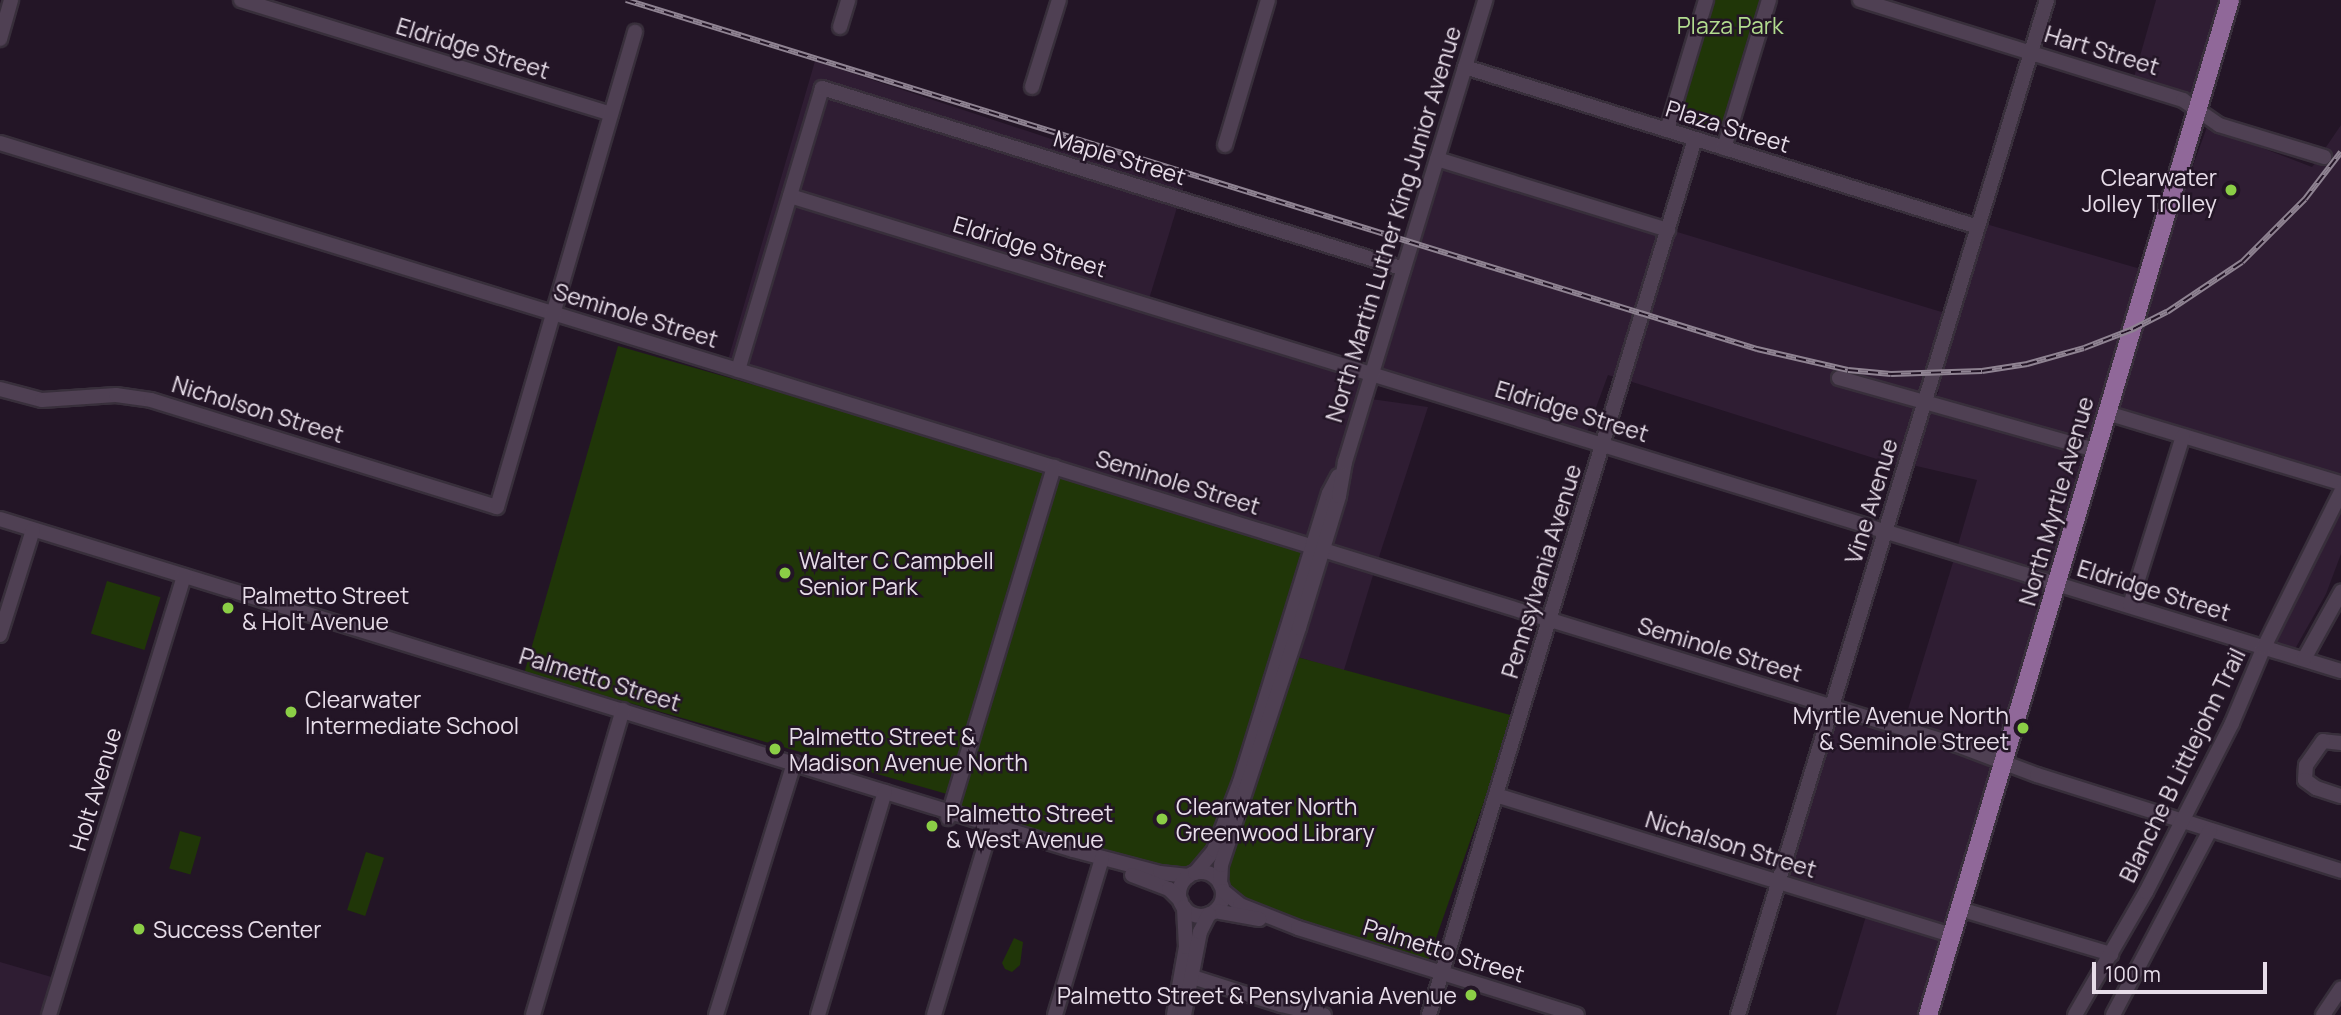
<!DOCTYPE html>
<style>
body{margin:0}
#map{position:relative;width:2341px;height:1015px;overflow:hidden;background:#231526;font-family:Manrope,sans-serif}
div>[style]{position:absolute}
.built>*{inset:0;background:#2f1d33;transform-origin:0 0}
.green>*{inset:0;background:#203608;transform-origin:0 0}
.roads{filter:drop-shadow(2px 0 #382f3b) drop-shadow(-2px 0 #382f3b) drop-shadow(0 2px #382f3b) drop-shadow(0 -2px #382f3b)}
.minor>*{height:14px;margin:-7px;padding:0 7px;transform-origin:7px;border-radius:7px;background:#4f4053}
.minor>.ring{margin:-7px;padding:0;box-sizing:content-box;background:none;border:14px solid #4f4053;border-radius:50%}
.major>*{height:18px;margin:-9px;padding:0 9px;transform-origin:9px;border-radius:9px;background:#906899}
.rail>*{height:6px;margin-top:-3px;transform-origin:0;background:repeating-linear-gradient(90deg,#231526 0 10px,#8f8392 0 20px);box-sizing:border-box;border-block:2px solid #8f8392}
.dots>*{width:19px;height:19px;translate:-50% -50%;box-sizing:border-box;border:4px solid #231526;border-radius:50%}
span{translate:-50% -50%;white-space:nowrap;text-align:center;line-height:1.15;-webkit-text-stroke:5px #231526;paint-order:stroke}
.park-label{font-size:23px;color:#b2dc8f}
.street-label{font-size:23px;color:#e7dde9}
.poi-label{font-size:23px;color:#e7dde9}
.right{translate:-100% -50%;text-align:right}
.left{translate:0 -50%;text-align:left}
.scale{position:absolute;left:2092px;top:962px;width:175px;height:32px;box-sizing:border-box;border:4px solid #e7dde9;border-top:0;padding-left:9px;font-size:21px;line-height:24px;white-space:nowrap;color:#e7dde9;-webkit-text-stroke:5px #231526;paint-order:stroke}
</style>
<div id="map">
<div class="built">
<div style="clip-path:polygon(2156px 0,2224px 0,2194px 99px,2134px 77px)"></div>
<div style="clip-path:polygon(815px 61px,1185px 183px,1182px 193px,818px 80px,734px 362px,728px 360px)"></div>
<div style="left:826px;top:97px;width:368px;height:98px;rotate:17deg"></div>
<div style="clip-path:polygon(2341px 125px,2341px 476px,2115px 408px,2163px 248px,2207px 127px,2312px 167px,2316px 162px,2326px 165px,2330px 153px,2324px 150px)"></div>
<div style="clip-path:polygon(1441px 168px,1661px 235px,1617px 378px,1608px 375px,1587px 432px,1380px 369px)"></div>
<div style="clip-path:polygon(794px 204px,1363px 381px,1339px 460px,1323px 491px,1308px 539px,746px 365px)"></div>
<div style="clip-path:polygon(1986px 224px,2144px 270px,2090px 442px,1936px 397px,1939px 391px,1935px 389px)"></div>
<div style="clip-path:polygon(1674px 231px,1945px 313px,1921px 393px,1835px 370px,1832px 383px,1917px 406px,1899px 466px,1629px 381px)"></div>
<div style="clip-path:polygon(1371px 399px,1428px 407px,1378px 560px,1330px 545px)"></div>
<div style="clip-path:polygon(1931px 410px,2087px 455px,2052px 575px,1958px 545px,1977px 480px,1912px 465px)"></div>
<div style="clip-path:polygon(2341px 508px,2341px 554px,2326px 594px,2295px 649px,2273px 642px)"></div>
<div style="left:1326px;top:558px;width:50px;height:103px;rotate:17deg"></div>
<div style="left:1954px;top:559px;width:99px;height:170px;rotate:17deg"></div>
<div style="left:1836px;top:715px;width:167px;height:170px;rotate:18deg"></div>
<div style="clip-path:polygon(1866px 916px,1944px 940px,1922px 1015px,1836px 1015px)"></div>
<div style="clip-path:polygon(0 962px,55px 978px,43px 1015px,0 1015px)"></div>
</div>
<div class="green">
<div style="clip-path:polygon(1712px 0,1764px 0,1729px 115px,1720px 126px,1704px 130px,1685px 119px,1682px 101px)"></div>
<div style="left:618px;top:346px;width:446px;height:340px;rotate:16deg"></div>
<div style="clip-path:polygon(1058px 476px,1304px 552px,1222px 812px,1205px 852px,1187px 870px,1104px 852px,957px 807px)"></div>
<div style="left:107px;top:581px;width:56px;height:55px;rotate:17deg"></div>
<div style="clip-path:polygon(1297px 657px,1514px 716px,1428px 961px,1300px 921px,1248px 901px,1229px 888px,1227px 866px)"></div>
<div style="left:180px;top:831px;width:22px;height:39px;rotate:16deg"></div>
<div style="left:366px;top:852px;width:19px;height:61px;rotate:18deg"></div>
<div style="clip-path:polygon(1014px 938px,1023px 942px,1020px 965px,1012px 972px,1005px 969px,1002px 963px)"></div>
</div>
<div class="roads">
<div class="minor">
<div style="left:241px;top:0;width:387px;rotate:17.1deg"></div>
<div style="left:1860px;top:0;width:338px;rotate:17.2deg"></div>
<div style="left:2183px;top:100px;width:44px;rotate:34.8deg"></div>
<div style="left:2219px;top:125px;width:110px;rotate:16.9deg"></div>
<div style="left:840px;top:27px;width:28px;rotate:-73deg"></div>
<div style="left:0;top:39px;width:41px;rotate:-74.2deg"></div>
<div style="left:1465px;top:67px;width:537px;rotate:17.32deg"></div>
<div style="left:1032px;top:87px;width:91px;rotate:-72.8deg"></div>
<div style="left:1667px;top:130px;width:136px;rotate:-73.3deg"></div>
<div style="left:0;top:143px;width:2047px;rotate:17.1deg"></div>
<div style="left:1957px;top:745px;width:85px;rotate:20.6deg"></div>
<div style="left:2037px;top:775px;width:319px;rotate:17.5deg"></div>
<div style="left:1225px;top:145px;width:151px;rotate:-73.5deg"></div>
<div style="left:1724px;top:148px;width:155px;rotate:-73.1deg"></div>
<div style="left:1437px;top:159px;width:242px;rotate:17.1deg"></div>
<div style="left:790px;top:196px;width:1622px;rotate:17.03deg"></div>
<div style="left:738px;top:370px;width:294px;rotate:-73.4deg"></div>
<div style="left:822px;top:88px;width:609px;rotate:17.28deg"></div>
<div style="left:1839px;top:378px;width:267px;rotate:15.7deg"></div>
<div style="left:0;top:389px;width:43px;rotate:14.7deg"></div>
<div style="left:42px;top:400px;width:74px;rotate:-3.9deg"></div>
<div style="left:116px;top:395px;width:35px;rotate:8deg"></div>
<div style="left:151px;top:400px;width:362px;rotate:17.2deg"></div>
<div style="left:497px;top:507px;width:495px;rotate:-73.8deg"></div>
<div style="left:2107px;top:413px;width:244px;rotate:16.7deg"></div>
<div style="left:0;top:519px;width:1123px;rotate:17.14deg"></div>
<div style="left:1073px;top:850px;width:90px;rotate:14.8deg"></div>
<div style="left:1160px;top:873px;width:29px;rotate:6deg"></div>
<div style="left:2130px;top:605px;width:177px;rotate:-72.6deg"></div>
<div style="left:0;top:635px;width:110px;rotate:-72.6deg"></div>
<div style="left:2304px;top:659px;width:77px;rotate:-61.1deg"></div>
<div style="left:2341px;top:743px;width:18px;rotate:-174deg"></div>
<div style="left:2323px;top:741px;width:29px;rotate:125deg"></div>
<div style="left:2306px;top:765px;width:15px;rotate:94deg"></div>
<div style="left:2305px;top:780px;width:14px;rotate:36deg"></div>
<div style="left:2316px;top:788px;width:26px;rotate:18deg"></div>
<div style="left:1496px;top:795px;width:477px;rotate:17.1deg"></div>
<div style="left:948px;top:818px;width:367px;rotate:-73.2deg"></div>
<div class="ring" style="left:1179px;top:872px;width:30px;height:30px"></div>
<div style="left:1195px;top:873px;width:30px;rotate:-50deg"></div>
<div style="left:1214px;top:850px;width:73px;rotate:-69.1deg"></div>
<div style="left:1240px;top:782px;width:302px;rotate:-72.9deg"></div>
<div style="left:1329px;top:493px;width:19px;rotate:-62deg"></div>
<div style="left:1132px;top:875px;width:40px;rotate:21deg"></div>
<div style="left:1169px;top:889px;width:17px;rotate:45deg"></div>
<div style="left:1220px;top:884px;width:19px;rotate:-87deg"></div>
<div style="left:1221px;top:865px;width:250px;rotate:-71.8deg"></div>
<div style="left:1299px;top:628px;width:138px;rotate:-73.1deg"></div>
<div style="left:1339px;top:496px;width:35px;rotate:-80deg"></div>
<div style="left:1345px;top:462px;width:483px;rotate:-73.1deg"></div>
<div style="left:1223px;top:891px;width:22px;rotate:39deg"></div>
<div style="left:1240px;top:905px;width:62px;rotate:21.6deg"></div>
<div style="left:1298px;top:928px;width:292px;rotate:17.3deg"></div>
<div style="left:1960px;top:909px;width:158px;rotate:16.6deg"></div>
<div style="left:1215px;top:911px;width:45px;rotate:10.3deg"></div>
<div style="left:1183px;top:974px;width:103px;rotate:17.6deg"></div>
<div style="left:1281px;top:1005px;width:44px;rotate:13.1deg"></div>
<div style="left:49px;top:1015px;width:459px;rotate:-72.9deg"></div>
<div style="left:533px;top:1015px;width:318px;rotate:-73.6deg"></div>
<div style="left:716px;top:1015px;width:264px;rotate:-72.8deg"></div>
<div style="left:818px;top:1015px;width:233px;rotate:-73.3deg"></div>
<div style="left:934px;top:1015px;width:190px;rotate:-73.2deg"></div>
<div style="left:1055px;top:1015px;width:164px;rotate:-73.3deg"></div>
<div style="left:1174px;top:1015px;width:69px;rotate:-80deg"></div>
<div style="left:1186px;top:947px;width:40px;rotate:-92.9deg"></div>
<div style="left:1184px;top:1015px;width:85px;rotate:-79.1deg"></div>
<div style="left:1200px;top:932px;width:20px;rotate:-63deg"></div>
<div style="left:1429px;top:1015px;width:915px;rotate:-73.11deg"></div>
<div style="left:1738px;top:1015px;width:1061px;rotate:-73.07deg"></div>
<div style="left:2075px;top:1015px;width:142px;rotate:-60deg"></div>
<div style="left:2146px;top:892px;width:190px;rotate:-63deg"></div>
<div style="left:2232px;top:723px;width:82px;rotate:-67.2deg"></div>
<div style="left:2264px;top:647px;width:173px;rotate:-63.6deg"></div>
<div style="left:2113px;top:1015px;width:209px;rotate:-62.3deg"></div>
<div style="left:2323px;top:1015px;width:32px;rotate:-56deg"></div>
</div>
<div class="major">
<div style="left:1928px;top:1015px;width:1059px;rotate:-73.43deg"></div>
</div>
</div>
<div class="rail">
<div style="left:626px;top:0;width:1184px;rotate:17.15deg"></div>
<div style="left:1757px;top:349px;width:93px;rotate:13deg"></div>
<div style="left:1848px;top:370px;width:43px;rotate:5.3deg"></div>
<div style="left:1891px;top:374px;width:91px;rotate:-1.9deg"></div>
<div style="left:1982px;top:371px;width:46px;rotate:-8.8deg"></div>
<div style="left:2027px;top:364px;width:59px;rotate:-15.7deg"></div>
<div style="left:2084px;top:348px;width:53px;rotate:-21.2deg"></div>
<div style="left:2133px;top:329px;width:38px;rotate:-27deg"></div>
<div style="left:2167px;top:312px;width:90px;rotate:-33.7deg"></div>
<div style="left:2242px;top:262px;width:89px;rotate:-45deg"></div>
<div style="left:2305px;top:199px;width:59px;rotate:-52.5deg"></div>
</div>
<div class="dots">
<div style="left:2231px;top:190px;background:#8bce46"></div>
<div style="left:785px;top:573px;background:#8bce46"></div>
<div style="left:228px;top:608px;background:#8bce46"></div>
<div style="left:291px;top:712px;background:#8bce46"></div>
<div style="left:2023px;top:728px;background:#8bce46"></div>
<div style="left:775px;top:749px;background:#8bce46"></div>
<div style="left:1162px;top:819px;background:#8bce46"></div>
<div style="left:932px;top:826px;background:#8bce46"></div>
<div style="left:139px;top:929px;background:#8bce46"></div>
<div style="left:1471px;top:995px;background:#8bce46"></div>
</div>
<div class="park-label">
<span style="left:1730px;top:25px">Plaza Park</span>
</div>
<div class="street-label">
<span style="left:473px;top:48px;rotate:17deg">Eldridge Street</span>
<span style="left:2102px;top:50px;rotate:17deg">Hart Street</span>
<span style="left:1728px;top:126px;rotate:17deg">Plaza Street</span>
<span style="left:1120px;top:157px;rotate:17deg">Maple Street</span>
<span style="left:1393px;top:224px;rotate:-73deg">North Martin Luther King Junior Avenue</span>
<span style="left:1030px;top:246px;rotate:17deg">Eldridge Street</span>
<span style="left:636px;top:315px;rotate:17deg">Seminole Street</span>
<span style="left:258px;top:409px;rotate:17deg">Nicholson Street</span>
<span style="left:1572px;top:411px;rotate:17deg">Eldridge Street</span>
<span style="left:1178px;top:482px;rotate:17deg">Seminole Street</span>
<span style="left:1871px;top:501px;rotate:-73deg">Vine Avenue</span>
<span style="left:2056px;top:501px;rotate:-74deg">North Myrtle Avenue</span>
<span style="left:1541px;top:571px;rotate:-73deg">Pennsylvania Avenue</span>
<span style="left:2154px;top:590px;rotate:17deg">Eldridge Street</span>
<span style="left:1720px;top:649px;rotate:17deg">Seminole Street</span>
<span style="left:600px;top:679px;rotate:17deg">Palmetto Street</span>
<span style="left:2182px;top:765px;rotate:-64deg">Blanche B Littlejohn Trail</span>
<span style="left:95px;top:789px;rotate:-73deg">Holt Avenue</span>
<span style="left:1731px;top:844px;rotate:17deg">Nichalson Street</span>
<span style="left:1444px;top:950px;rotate:17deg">Palmetto Street</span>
</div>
<div class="poi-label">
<span class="right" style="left:2217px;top:190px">Clearwater<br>Jolley Trolley</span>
<span class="left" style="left:799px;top:573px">Walter C Campbell<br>Senior Park</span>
<span class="left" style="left:242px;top:608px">Palmetto Street<br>&amp; Holt Avenue</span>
<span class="left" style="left:305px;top:712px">Clearwater<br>Intermediate School</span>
<span class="right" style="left:2009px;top:728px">Myrtle Avenue North<br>&amp; Seminole Street</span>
<span class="left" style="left:789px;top:749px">Palmetto Street &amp;<br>Madison Avenue North</span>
<span class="left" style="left:1176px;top:819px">Clearwater North<br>Greenwood Library</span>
<span class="left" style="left:946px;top:826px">Palmetto Street<br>&amp; West Avenue</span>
<span class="left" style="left:153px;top:929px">Success Center</span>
<span class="right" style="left:1457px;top:995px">Palmetto Street &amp; Pensylvania Avenue</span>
</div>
<div class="scale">100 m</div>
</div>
